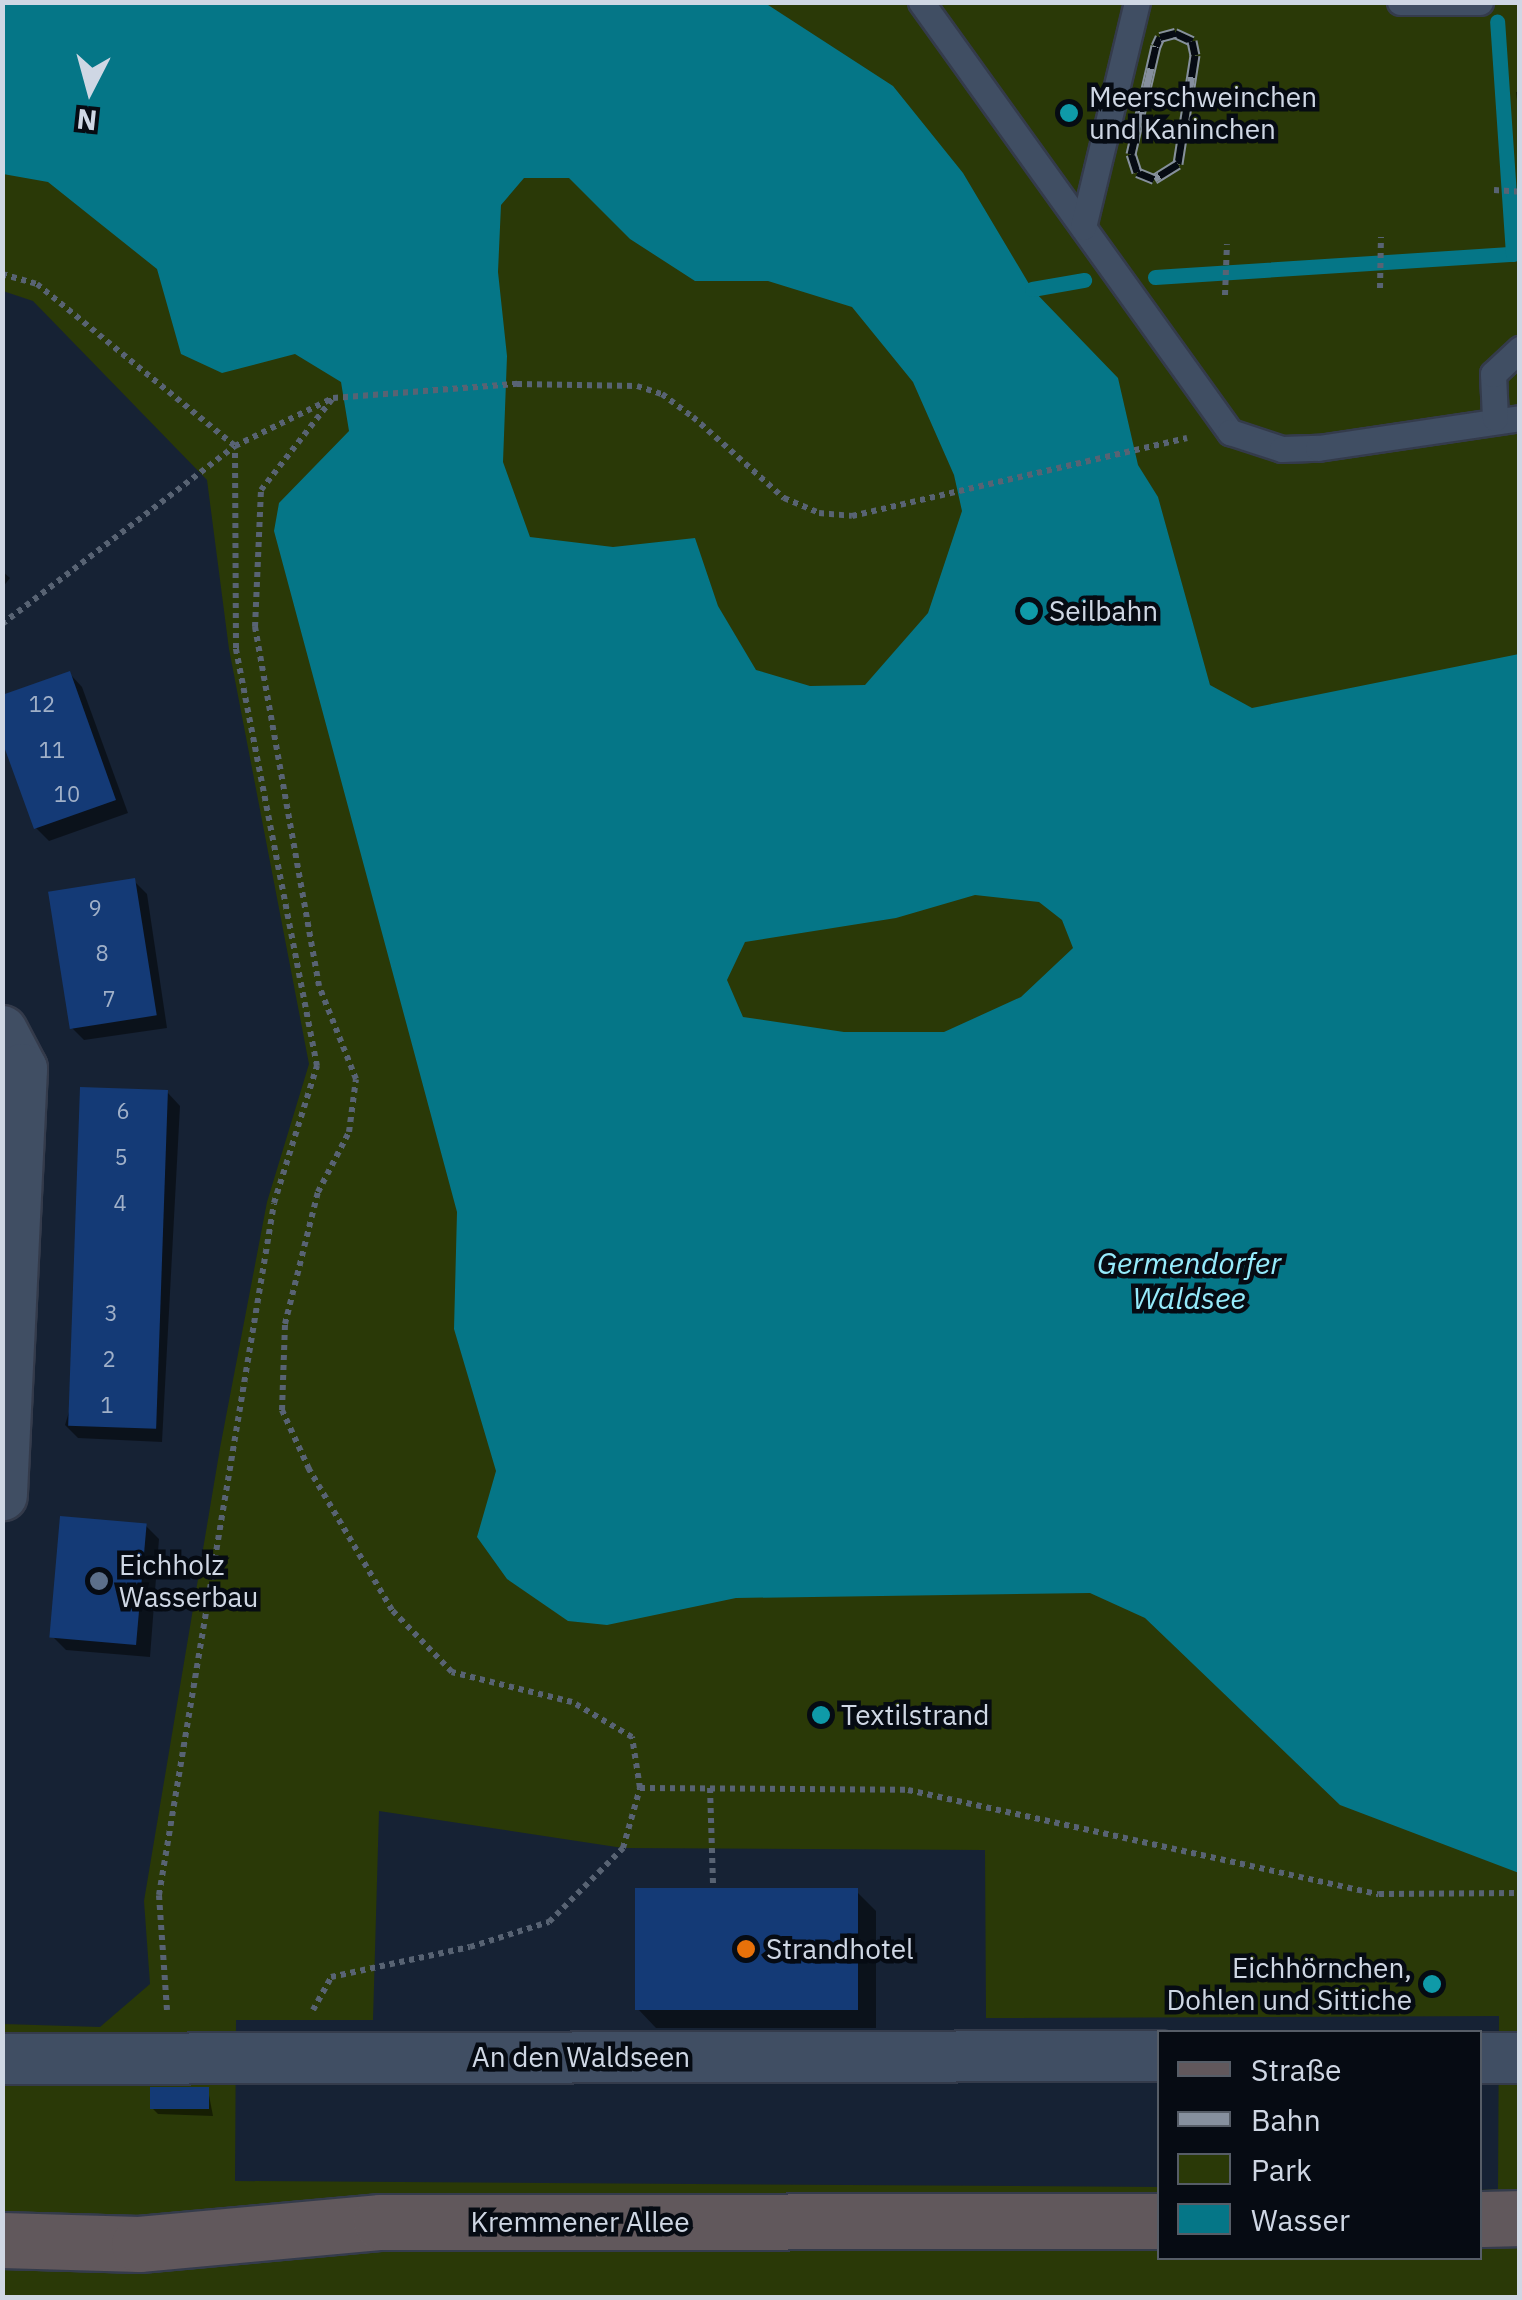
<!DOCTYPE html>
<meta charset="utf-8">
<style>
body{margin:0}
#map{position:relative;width:1522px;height:2300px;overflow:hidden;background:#162234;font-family:"IBM Plex Sans",sans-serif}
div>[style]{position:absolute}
.green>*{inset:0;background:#2a3907}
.water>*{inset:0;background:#057687}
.shadow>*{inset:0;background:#0007}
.stream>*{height:15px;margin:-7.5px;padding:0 7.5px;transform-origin:7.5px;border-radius:7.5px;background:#057687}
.building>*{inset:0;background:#143a76;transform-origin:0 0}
.path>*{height:6px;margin-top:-3px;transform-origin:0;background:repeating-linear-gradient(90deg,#586373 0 5px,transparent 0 10px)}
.roads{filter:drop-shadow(2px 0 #343b4b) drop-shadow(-2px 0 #343b4b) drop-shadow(0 2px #343b4b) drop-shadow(0 -2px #343b4b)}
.service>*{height:25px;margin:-12.5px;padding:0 12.5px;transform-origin:12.5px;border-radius:12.5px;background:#404e63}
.minor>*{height:50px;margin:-25px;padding:0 25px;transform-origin:25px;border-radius:25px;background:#404e63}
.secondary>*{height:55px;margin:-27.5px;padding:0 27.5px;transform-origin:27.5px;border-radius:27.5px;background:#61585c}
.rail>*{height:11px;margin-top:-5.5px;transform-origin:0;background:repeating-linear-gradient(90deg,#060b13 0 22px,#86909e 0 44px);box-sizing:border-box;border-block:2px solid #86909e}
.dots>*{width:28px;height:28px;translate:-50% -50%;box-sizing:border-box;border:5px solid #060b13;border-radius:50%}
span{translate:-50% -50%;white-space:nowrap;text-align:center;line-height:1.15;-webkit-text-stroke:9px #060b13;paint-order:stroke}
.number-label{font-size:22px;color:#a0b0c8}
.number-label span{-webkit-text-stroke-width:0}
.poi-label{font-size:28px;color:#cfd7e4}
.left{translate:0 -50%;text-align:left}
.right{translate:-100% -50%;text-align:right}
.street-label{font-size:28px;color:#cfd7e4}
.water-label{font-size:30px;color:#96ebfc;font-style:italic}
.frame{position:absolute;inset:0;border:5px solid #cfd7e4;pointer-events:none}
.legend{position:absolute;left:1157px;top:2030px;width:325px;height:230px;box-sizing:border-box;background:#060b13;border:2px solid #565d67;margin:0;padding:12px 18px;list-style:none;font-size:30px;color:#cfd7e4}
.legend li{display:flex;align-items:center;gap:20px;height:50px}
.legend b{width:50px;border:2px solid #565d67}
.north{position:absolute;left:40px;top:40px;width:100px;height:100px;-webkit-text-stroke:8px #060b13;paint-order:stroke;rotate:186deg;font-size:28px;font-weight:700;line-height:40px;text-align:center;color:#cfd7e4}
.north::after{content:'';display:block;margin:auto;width:35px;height:45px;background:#cfd7e4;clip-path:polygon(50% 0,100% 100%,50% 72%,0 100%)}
</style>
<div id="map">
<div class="green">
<div style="clip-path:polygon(evenodd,3px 3px,1519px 3px,1519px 2297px,3px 2298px,3px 2024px,100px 2027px,150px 1984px,144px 1901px,220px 1448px,267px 1202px,309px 1064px,229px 649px,207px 480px,33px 301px,3px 291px,3px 3px,379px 1811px,623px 1848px,985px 1850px,986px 2018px,1499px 2016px,1498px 2189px,1480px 2190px,1480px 2258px,1160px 2258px,1159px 2187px,235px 2181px,236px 2020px,373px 2020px,379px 1811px)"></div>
</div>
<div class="water">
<div style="clip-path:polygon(evenodd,2px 3px,765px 3px,893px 86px,963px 173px,1032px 289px,1118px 378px,1138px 465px,1158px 497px,1210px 685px,1252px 708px,1519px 654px,1519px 1873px,1340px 1805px,1145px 1618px,1090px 1593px,736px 1598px,607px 1625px,568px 1621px,507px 1579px,477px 1537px,496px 1471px,454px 1329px,457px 1212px,274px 531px,279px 503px,349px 431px,341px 382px,295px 354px,222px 373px,181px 354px,157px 269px,48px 182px,3px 174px,2px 3px,524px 178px,569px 178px,630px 239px,695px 281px,768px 281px,852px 307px,913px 382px,954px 475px,962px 511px,928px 613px,865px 685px,810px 686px,756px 670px,718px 606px,695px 538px,613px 547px,530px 537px,503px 462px,507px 356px,498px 272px,501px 205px,524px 178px,2px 3px,975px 895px,1039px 902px,1062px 920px,1073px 948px,1021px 997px,944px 1032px,844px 1032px,743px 1017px,727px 980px,745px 942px,896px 918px,975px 895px)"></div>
</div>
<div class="shadow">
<div style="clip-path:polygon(1516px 92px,1520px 92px,1520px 125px)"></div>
<div style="clip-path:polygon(2px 571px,10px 578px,2px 588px)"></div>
<div style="clip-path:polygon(70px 674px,82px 687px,128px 813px,49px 841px,36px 828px)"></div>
<div style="clip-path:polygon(134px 881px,147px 894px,167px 1028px,84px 1040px,71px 1027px)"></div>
<div style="clip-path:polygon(167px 1092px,180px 1106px,162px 1442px,78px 1438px,65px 1425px)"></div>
<div style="clip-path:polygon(146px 1526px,159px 1539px,150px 1657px,66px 1650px,53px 1637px)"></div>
<div style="clip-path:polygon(857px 1892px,876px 1911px,876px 2028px,656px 2028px,637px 2008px)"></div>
<div style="clip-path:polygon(208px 2090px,213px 2116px,158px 2114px,152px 2108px)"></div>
</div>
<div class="stream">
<div style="left:1155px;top:277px;width:359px;rotate:-3.7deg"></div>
<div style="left:1513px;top:254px;width:233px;rotate:-93.9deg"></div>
<div style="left:1032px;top:289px;width:53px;rotate:-9.8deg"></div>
</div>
<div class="building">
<div style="clip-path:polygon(70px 671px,116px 800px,34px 829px,2px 741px,2px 695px)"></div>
<div style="left:135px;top:878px;width:139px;height:88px;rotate:81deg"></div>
<div style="left:80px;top:1087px;width:88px;height:339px;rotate:2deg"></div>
<div style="left:60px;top:1516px;width:87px;height:122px;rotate:5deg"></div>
<div style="left:635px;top:1888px;width:223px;height:122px"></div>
<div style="left:150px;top:2087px;width:59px;height:22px"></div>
</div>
<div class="path">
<div style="left:1494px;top:190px;width:26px;rotate:4deg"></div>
<div style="left:2px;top:274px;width:36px;rotate:16deg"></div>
<div style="left:37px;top:284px;width:256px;rotate:39.3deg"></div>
<div style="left:1380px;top:288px;width:51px;rotate:-88.9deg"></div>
<div style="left:1225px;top:295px;width:51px;rotate:-87.8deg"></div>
<div style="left:2px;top:624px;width:293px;rotate:-37.4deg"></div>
<div style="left:235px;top:446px;width:109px;rotate:-26.1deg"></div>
<div style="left:333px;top:398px;width:185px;rotate:-4.4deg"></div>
<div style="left:517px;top:384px;width:120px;rotate:1deg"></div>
<div style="left:637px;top:386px;width:26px;rotate:18deg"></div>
<div style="left:662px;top:394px;width:39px;rotate:37deg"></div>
<div style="left:693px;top:417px;width:122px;rotate:41.7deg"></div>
<div style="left:784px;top:498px;width:38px;rotate:23deg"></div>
<div style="left:819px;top:513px;width:33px;rotate:5deg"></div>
<div style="left:852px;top:516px;width:344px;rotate:-13.1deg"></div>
<div style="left:640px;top:1788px;width:268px;rotate:0.4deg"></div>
<div style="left:908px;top:1790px;width:482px;rotate:12.5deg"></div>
<div style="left:1379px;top:1894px;width:141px;rotate:-0.4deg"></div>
<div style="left:710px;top:1788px;width:98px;rotate:88.2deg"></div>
<div style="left:167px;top:2010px;width:115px;rotate:-94deg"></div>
<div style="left:159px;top:1895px;width:701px;rotate:-80.56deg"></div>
<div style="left:274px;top:1203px;width:144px;rotate:-72.6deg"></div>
<div style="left:317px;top:1066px;width:426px;rotate:-101deg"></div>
<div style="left:236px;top:648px;width:202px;rotate:-90.3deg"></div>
<div style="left:313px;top:2010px;width:38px;rotate:-61deg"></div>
<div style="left:331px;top:1977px;width:142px;rotate:-12.2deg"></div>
<div style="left:470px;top:1947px;width:83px;rotate:-17.6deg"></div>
<div style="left:549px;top:1922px;width:105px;rotate:-45deg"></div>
<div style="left:623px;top:1848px;width:62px;rotate:-74.2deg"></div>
<div style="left:640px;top:1788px;width:52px;rotate:-98.9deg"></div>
<div style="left:632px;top:1737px;width:69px;rotate:-149.7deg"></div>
<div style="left:572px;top:1702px;width:124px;rotate:-166deg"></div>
<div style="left:452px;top:1672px;width:86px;rotate:-134.1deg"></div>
<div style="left:392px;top:1610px;width:164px;rotate:-120.5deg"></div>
<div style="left:309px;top:1469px;width:65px;rotate:-114.6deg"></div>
<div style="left:282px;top:1410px;width:86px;rotate:-88deg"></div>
<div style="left:285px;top:1324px;width:136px;rotate:-76deg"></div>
<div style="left:318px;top:1192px;width:68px;rotate:-62.7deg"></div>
<div style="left:349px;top:1132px;width:53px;rotate:-82.5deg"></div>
<div style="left:356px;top:1079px;width:100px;rotate:-111.7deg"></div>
<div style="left:319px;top:986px;width:365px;rotate:-100.1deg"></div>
<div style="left:255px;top:627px;width:137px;rotate:-87.5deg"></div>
<div style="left:261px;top:490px;width:117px;rotate:-52deg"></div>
</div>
<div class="roads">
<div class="service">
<div style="left:921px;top:2px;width:530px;rotate:54.3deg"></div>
<div style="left:1230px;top:432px;width:55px;rotate:18.1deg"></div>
<div style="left:1282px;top:449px;width:36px;rotate:-2deg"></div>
<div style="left:1318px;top:448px;width:204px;rotate:-8.4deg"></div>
<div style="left:1400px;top:2px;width:80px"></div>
<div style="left:1083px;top:227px;width:231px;rotate:-76.5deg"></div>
<div style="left:1495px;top:418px;width:44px;rotate:-92.6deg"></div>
<div style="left:1493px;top:374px;width:37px;rotate:-43deg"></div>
</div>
<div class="minor">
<div style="left:2px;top:1031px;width:43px;rotate:62.2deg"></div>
<div style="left:22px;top:1069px;width:427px;rotate:92.7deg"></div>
<div style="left:1480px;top:2058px;width:40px"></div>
<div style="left:2px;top:2059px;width:1158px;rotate:-0.15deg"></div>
</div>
<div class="secondary">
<div style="left:1480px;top:2219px;width:40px;rotate:-1.4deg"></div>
<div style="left:2px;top:2240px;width:137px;rotate:1.7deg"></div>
<div style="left:139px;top:2244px;width:243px;rotate:-5.2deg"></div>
<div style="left:381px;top:2222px;width:779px;rotate:-0.07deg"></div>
</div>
</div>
<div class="rail">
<div style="left:1175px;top:33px;width:19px;rotate:25deg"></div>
<div style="left:1192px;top:41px;width:14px;rotate:78deg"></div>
<div style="left:1195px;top:55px;width:110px;rotate:98.9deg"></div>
<div style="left:1178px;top:164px;width:28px;rotate:148deg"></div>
<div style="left:1154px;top:179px;width:18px;rotate:-158deg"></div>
<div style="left:1137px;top:172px;width:19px;rotate:-108deg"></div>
<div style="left:1131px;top:154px;width:111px;rotate:-77deg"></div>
<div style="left:1156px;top:46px;width:10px;rotate:-66deg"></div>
<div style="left:1160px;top:37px;width:16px;rotate:-15deg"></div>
</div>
<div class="dots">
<div style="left:1069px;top:113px;background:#0f9aa8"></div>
<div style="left:1029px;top:611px;background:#0f9aa8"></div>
<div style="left:99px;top:1581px;background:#5c6f8a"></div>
<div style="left:821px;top:1715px;background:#0f9aa8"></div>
<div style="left:746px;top:1949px;background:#e8710a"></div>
<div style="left:1432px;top:1984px;background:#0f9aa8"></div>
</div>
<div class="number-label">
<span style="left:42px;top:704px">12</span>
<span style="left:52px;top:750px">11</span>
<span style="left:67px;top:794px">10</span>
<span style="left:95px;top:908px">9</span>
<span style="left:102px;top:953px">8</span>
<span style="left:109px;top:999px">7</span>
<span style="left:123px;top:1111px">6</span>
<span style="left:121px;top:1157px">5</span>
<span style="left:120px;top:1203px">4</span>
<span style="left:111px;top:1313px">3</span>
<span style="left:109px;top:1359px">2</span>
<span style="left:107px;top:1405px">1</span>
</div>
<div class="poi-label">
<span class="left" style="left:1089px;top:113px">Meerschweinchen<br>und Kaninchen</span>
<span class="left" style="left:1049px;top:611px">Seilbahn</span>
<span class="left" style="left:119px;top:1581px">Eichholz<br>Wasserbau</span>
<span class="left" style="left:841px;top:1715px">Textilstrand</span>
<span class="left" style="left:766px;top:1949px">Strandhotel</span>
<span class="right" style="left:1412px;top:1984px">Eichhörnchen,<br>Dohlen und Sittiche</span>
</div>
<div class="street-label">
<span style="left:581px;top:2057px">An den Waldseen</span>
<span style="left:580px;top:2222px">Kremmener Allee</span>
</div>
<div class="water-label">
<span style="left:1189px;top:1280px">Germendorfer<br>Waldsee</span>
</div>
<div class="frame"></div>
<ul class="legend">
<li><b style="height:12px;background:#61585c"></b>Straße</li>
<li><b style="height:12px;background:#86909e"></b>Bahn</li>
<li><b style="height:28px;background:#2a3907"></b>Park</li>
<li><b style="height:28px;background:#057687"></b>Wasser</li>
</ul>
<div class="north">N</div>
</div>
